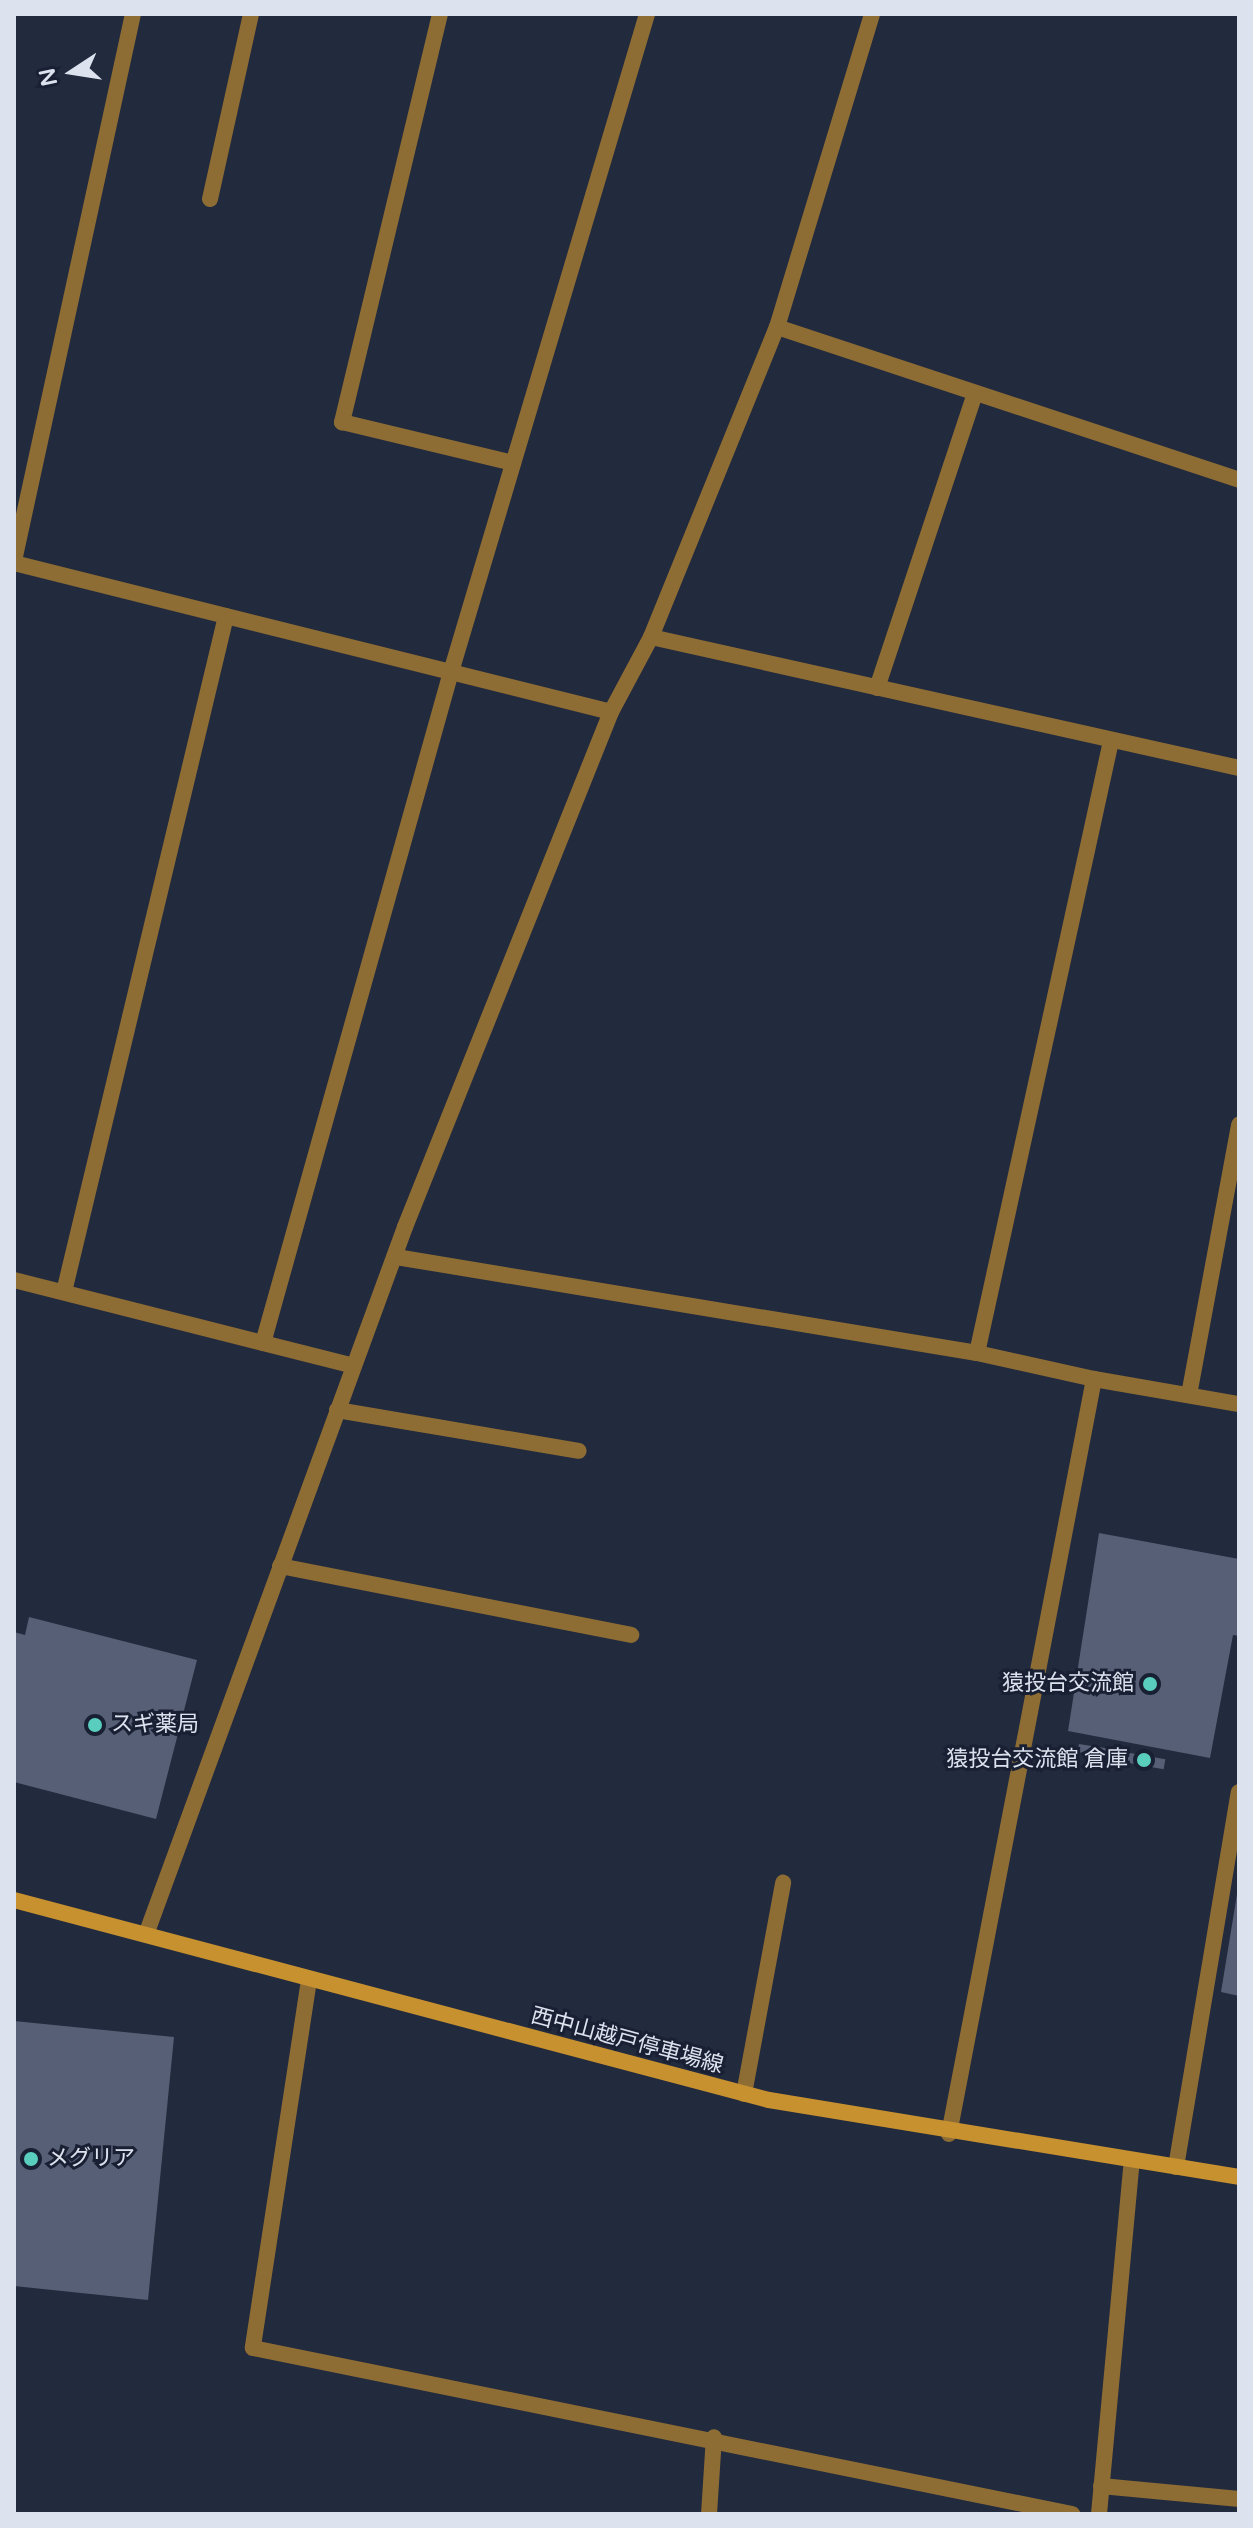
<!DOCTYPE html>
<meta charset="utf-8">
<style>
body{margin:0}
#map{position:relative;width:1253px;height:2528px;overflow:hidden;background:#222a3d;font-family:"Varela Round","Noto Sans JP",sans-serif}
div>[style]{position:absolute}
.building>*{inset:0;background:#565f75;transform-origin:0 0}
.service>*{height:16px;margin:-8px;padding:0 8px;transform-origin:8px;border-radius:8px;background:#8e6d35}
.pedestrian>*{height:16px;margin:-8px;padding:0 8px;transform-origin:8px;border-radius:8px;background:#8e6d35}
.minor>*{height:16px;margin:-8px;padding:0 8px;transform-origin:8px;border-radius:8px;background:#8e6d35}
.secondary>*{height:16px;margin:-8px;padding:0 8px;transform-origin:8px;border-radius:8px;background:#c7912f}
.dots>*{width:22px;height:22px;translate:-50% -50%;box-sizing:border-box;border:4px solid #192033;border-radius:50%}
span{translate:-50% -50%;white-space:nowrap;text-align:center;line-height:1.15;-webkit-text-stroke:6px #192033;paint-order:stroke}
.poi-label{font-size:22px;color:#dde2ef}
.right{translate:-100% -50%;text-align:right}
.left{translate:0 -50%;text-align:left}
.street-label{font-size:22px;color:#dde2ef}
.frame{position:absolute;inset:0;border:16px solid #dde2ef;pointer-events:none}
.north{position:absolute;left:32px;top:32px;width:80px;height:80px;-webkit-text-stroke:6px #192033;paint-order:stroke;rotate:258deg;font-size:22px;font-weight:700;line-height:32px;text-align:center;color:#dde2ef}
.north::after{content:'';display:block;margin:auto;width:28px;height:36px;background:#dde2ef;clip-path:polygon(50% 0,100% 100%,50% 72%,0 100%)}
</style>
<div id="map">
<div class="building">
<div style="clip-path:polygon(1099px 1533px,1239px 1559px,1239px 1636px,1233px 1635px,1210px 1758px,1068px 1731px)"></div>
<div style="clip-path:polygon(29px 1617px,197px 1660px,156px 1819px,14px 1782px,14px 1632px,25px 1635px)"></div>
<div style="left:1079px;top:1744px;width:37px;height:10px;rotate:9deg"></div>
<div style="left:1124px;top:1752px;width:42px;height:10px;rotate:10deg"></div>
<div style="clip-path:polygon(1239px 1882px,1239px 1996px,1221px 1992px)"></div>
<div style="clip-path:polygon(14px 2021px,174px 2037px,148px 2300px,14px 2286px)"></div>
</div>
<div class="service">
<div style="left:280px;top:1566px;width:358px;rotate:11.1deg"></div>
<div style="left:744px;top:2094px;width:215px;rotate:-79.5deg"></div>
</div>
<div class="pedestrian">
<div style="left:1176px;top:2167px;width:380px;rotate:-80.5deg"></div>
</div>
<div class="minor">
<div style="left:440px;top:14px;width:420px;rotate:103.5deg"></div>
<div style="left:342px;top:422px;width:176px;rotate:13.5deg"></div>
<div style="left:210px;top:199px;width:189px;rotate:-77.5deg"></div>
<div style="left:777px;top:327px;width:487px;rotate:18.3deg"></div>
<div style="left:14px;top:561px;width:560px;rotate:-77.73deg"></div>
<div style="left:14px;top:563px;width:615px;rotate:14.01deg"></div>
<div style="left:651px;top:637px;width:602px;rotate:12.56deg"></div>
<div style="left:877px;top:688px;width:311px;rotate:-71.6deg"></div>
<div style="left:396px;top:1257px;width:589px;rotate:9.38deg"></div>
<div style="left:977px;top:1353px;width:120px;rotate:12.5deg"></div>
<div style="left:14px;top:1280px;width:350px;rotate:14.2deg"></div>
<div style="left:64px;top:1292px;width:695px;rotate:-76.52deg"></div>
<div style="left:263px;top:1343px;width:697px;rotate:-74.35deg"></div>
<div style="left:451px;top:672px;width:687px;rotate:-73.41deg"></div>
<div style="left:977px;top:1353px;width:626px;rotate:-77.65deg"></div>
<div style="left:1189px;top:1395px;width:275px;rotate:-79.5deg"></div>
<div style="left:337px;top:1410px;width:245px;rotate:9.6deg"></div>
<div style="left:147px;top:1932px;width:751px;rotate:-69.9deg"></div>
<div style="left:405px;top:1227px;width:555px;rotate:-68.2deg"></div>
<div style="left:611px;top:712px;width:85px;rotate:-61.9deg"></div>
<div style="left:651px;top:637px;width:335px;rotate:-67.9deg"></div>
<div style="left:777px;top:327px;width:327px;rotate:-73.1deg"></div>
<div style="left:309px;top:1980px;width:372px;rotate:98.7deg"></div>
<div style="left:253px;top:2348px;width:836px;rotate:11.46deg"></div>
<div style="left:949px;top:2134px;width:769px;rotate:-79.13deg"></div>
<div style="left:1094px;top:1379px;width:147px;rotate:9.8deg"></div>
<div style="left:1101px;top:2486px;width:139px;rotate:5.4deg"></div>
<div style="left:709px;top:2514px;width:77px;rotate:-86.3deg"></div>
<div style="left:1099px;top:2514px;width:355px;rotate:-84.7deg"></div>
</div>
<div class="secondary">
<div style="left:14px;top:1900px;width:781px;rotate:14.84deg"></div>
<div style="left:769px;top:2100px;width:476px;rotate:9.3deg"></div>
</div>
<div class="dots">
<div style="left:1150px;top:1684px;background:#59cebe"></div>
<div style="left:95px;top:1725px;background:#59cebe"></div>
<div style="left:1144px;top:1760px;background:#59cebe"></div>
<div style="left:31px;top:2159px;background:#59cebe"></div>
</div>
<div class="poi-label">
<span class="right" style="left:1134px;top:1684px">猿投台交流館</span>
<span class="left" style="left:111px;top:1725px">スギ薬局</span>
<span class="right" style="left:1128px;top:1760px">猿投台交流館 倉庫</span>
<span class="left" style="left:47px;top:2159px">メグリア</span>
</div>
<div class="street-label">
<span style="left:627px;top:2041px;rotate:15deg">西中山越戸停車場線</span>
</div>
<div class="frame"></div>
<div class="north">N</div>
</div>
